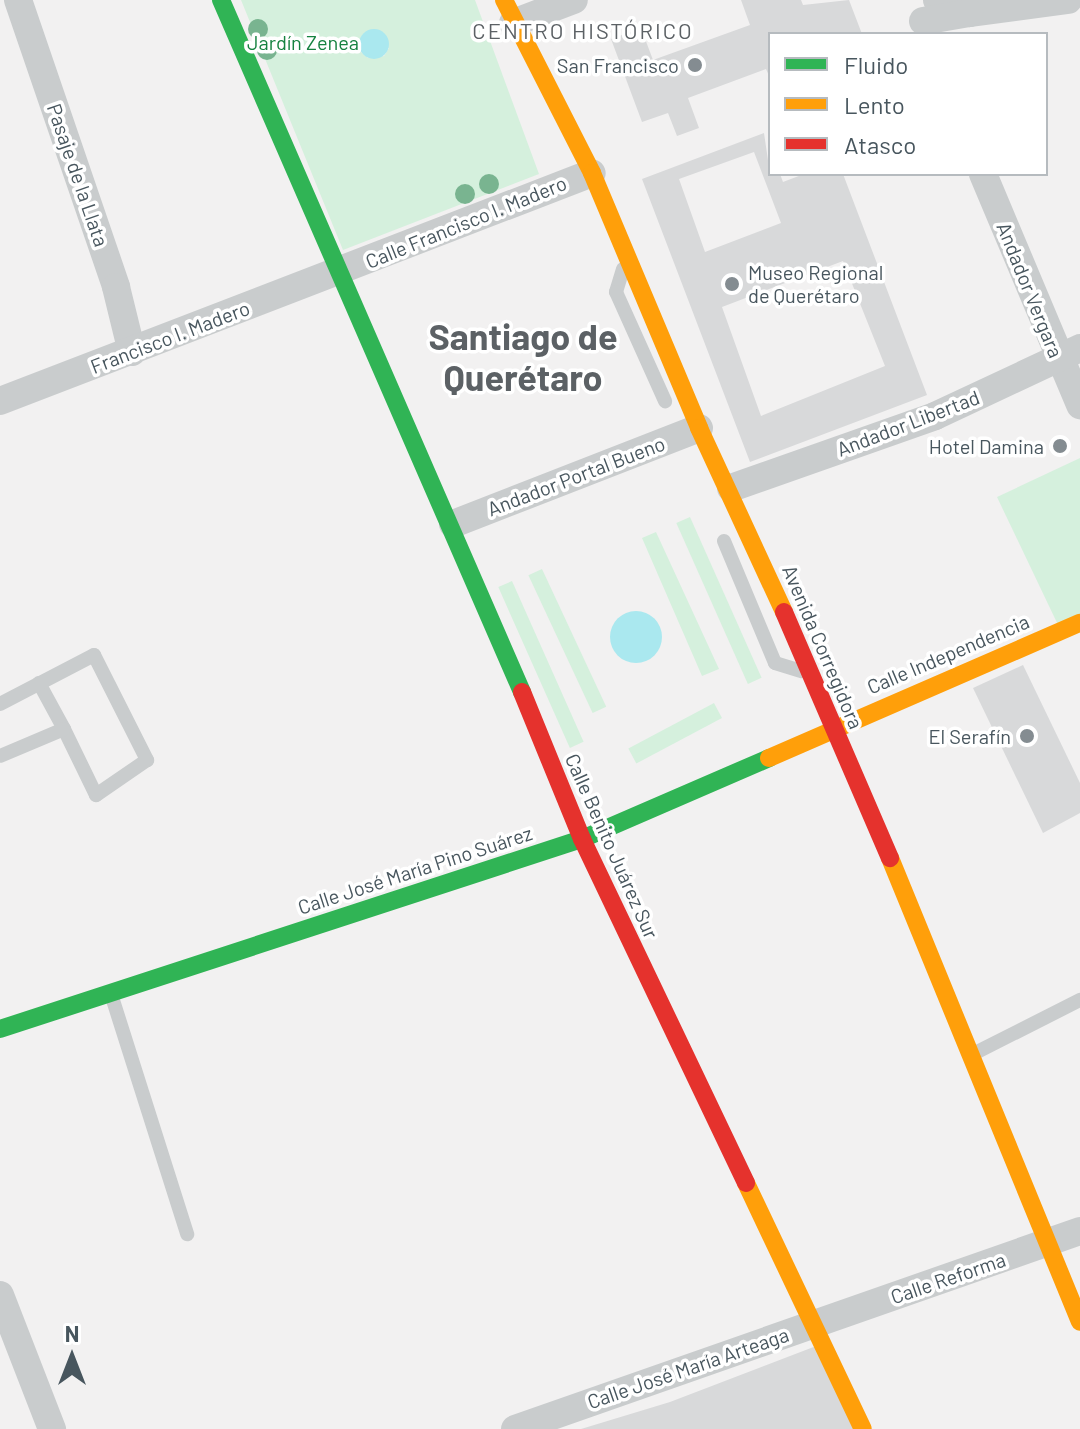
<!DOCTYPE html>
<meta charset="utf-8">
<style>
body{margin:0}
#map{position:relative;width:1080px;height:1429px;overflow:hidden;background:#f2f1f1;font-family:Barlow,sans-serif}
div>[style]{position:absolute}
.green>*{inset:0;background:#d5f0dd;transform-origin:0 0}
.water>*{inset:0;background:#aae8ef}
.round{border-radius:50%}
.building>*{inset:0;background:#d8d9da}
.lane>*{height:14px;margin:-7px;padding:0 7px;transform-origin:7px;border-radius:7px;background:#c9cccd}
.street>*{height:28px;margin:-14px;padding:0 14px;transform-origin:14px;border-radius:14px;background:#c9cccd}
.fast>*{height:18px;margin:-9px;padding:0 9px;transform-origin:9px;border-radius:9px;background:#30b455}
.slow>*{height:18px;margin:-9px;padding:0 9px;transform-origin:9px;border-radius:9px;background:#ff9f0a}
.jam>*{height:18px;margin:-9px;padding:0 9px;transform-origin:9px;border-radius:9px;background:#e5322d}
.trees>*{width:20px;height:20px;margin:-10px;border-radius:50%;background:#79b490}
.dots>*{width:22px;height:22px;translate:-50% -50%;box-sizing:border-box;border:4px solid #fff;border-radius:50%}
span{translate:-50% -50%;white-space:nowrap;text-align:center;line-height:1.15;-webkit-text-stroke:7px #fff;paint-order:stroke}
.park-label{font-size:20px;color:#168240}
.poi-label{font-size:20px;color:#48565e}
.right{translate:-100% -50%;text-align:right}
.left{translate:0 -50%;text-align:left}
.street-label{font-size:20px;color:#48565e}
.neighbourhood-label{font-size:22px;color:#5c6165;letter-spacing:2px}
.town-label{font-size:36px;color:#5c6165;font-weight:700}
.legend{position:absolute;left:768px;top:32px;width:280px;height:144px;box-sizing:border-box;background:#fff;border:2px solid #b6bbbf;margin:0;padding:10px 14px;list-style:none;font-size:24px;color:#48565e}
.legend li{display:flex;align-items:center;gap:16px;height:40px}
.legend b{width:40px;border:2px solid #b6bbbf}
.north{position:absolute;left:32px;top:1317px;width:80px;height:80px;-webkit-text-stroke:6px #fff;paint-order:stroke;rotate:0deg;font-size:22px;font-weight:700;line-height:32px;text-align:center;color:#48565e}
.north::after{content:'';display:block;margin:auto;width:28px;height:36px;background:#48565e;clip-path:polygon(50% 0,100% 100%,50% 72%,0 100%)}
</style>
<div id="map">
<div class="green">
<div style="clip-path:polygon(evenodd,241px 0,475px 0,539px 174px,343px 250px,241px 0,361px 36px,389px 48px,384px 56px,368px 58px,361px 52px,361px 36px)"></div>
<div style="clip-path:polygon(1080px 458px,1080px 617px,1059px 627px,997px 497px)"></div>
<div style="left:690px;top:517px;width:176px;height:15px;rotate:66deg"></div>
<div style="clip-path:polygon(656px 532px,719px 669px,702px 676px,642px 538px)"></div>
<div style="left:542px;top:569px;width:152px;height:15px;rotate:65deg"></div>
<div style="left:512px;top:581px;width:176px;height:15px;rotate:66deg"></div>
<div style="left:714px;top:703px;width:17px;height:97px;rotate:62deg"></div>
</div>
<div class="water">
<div class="round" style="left:359px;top:29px;width:30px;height:30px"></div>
<div class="round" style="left:610px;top:611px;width:52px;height:52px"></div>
</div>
<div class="building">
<div style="clip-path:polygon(741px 0,801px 0,803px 5px,849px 0,862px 34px,770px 34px,770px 78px,766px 69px,688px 98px,699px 128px,677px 136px,668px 113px,642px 122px,611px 39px,641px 28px,653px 60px,750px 25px)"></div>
<div style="clip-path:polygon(evenodd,764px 133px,770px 174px,780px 174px,783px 182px,804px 174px,843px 174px,927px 395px,750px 462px,642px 179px,764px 133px,754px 152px,781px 223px,705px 252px,679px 179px,754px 152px,764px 133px,843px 261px,885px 366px,761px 416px,722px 307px,843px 261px)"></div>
<div style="clip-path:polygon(1023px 665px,1080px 783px,1080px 813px,1043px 833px,973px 688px)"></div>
<div style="clip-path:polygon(824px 1343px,855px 1429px,581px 1429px,670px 1402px)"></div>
</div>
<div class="lane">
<div style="left:623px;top:269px;width:24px;rotate:107deg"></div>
<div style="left:616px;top:292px;width:120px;rotate:65.8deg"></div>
<div style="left:724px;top:541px;width:132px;rotate:67.3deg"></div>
<div style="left:775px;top:663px;width:28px;rotate:17deg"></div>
<div style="left:39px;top:683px;width:52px;rotate:61.5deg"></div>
<div style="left:0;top:704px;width:106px;rotate:-27.5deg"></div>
<div style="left:94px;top:655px;width:118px;rotate:63.2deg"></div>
<div style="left:147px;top:760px;width:62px;rotate:145.5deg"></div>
<div style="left:96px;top:795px;width:73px;rotate:-115.9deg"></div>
<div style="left:64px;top:729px;width:69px;rotate:157.1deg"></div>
<div style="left:112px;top:997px;width:249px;rotate:72.4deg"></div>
<div style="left:975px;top:1053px;width:118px;rotate:-26.8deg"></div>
</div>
<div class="street">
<div style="left:18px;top:0;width:303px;rotate:71.1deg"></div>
<div style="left:116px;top:287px;width:67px;rotate:76.2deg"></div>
<div style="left:937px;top:0;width:35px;rotate:22deg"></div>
<div style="left:969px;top:13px;width:100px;rotate:-7.5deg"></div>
<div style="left:923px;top:21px;width:47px;rotate:-9.9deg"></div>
<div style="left:513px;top:23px;width:65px;rotate:-20.7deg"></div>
<div style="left:983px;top:174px;width:251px;rotate:67.2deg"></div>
<div style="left:0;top:401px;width:634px;rotate:-21.06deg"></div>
<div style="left:731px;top:488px;width:216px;rotate:-19.4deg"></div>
<div style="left:935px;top:416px;width:160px;rotate:-25.1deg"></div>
<div style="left:453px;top:524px;width:264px;rotate:-21.3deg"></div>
<div style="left:0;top:1295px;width:144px;rotate:68.8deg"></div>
<div style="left:515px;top:1429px;width:599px;rotate:-19.31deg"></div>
</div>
<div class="fast">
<div style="left:221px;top:0;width:755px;rotate:66.49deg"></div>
<div style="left:0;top:1029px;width:612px;rotate:-18.08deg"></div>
<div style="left:582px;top:839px;width:204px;rotate:-23.4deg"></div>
</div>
<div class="slow">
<div style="left:504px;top:0;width:194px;rotate:63deg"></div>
<div style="left:592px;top:173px;width:277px;rotate:67.2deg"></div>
<div style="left:699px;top:428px;width:203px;rotate:65.2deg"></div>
<div style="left:769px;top:758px;width:339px;rotate:-23.5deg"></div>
<div style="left:890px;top:858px;width:501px;rotate:67.73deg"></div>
<div style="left:746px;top:1183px;width:272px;rotate:64.6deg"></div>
</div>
<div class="jam">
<div style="left:784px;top:612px;width:268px;rotate:66.7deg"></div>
<div style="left:522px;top:692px;width:159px;rotate:67.8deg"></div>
<div style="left:582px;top:839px;width:381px;rotate:64.5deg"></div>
</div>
<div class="trees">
<div style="left:258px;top:29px"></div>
<div style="left:267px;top:50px"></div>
<div style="left:489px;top:184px"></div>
<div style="left:465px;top:194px"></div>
</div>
<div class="dots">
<div style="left:695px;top:65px;background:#848c91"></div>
<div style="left:732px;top:284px;background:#848c91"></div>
<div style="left:1060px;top:446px;background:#848c91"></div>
<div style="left:1027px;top:736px;background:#848c91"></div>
</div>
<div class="park-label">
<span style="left:303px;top:42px">Jardín Zenea</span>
</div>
<div class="poi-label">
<span class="right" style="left:679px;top:65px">San Francisco</span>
<span class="left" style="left:748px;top:284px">Museo Regional<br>de Querétaro</span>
<span class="right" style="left:1044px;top:446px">Hotel Damina</span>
<span class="right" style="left:1011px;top:736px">El Serafín</span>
</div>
<div class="street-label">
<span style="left:78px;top:175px;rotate:71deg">Pasaje de la Llata</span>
<span style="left:466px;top:222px;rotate:-22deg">Calle Francisco I. Madero</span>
<span style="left:1030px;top:290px;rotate:68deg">Andador Vergara</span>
<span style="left:170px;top:337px;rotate:-21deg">Francisco I. Madero</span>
<span style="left:908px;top:423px;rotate:-21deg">Andador Libertad</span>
<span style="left:576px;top:476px;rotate:-21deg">Andador Portal Bueno</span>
<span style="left:823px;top:647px;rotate:67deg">Avenida Corregidora</span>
<span style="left:948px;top:654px;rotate:-23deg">Calle Independencia</span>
<span style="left:612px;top:846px;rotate:66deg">Calle Benito Juárez Sur</span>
<span style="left:415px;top:870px;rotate:-18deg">Calle José María Pino Suárez</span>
<span style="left:948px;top:1278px;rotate:-19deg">Calle Reforma</span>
<span style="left:688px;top:1368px;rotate:-19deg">Calle José María Arteaga</span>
</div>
<div class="neighbourhood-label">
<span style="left:583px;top:31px">CENTRO HISTÓRICO</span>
</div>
<div class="town-label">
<span style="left:523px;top:356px">Santiago de<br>Querétaro</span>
</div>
<ul class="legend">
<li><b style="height:10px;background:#30b455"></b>Fluido</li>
<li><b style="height:10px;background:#ff9f0a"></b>Lento</li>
<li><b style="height:10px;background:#e5322d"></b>Atasco</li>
</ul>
<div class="north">N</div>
</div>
